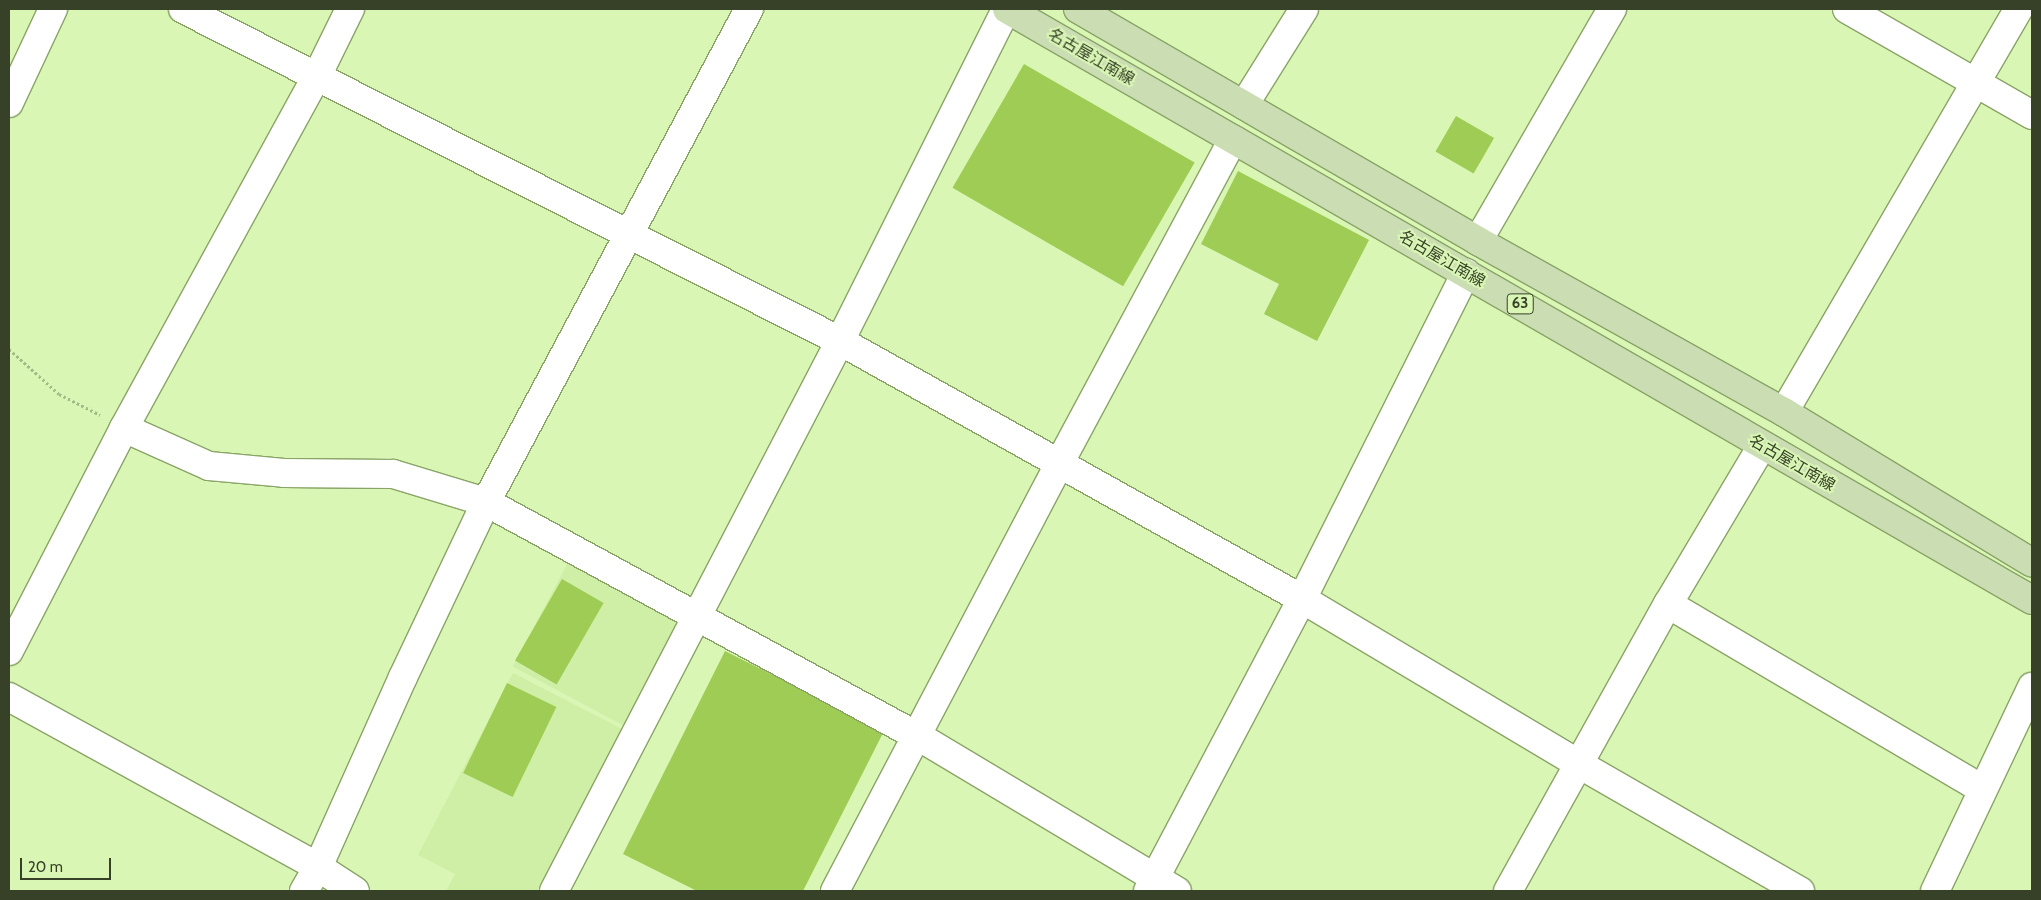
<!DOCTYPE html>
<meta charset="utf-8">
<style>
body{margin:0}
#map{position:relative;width:2041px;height:900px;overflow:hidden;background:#d9f6b5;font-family:Cabin,"Noto Sans JP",sans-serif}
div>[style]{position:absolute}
.built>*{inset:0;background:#cfefa6;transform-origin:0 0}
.building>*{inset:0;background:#9ecc54;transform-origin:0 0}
.path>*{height:3px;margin-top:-1.5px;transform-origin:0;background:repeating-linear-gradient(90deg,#a3ba86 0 2.5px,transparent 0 5px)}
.roads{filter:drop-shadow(1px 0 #8aa467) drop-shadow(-1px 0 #8aa467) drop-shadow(0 1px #8aa467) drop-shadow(0 -1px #8aa467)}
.minor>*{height:28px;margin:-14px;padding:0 14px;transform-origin:14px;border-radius:14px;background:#fff}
.major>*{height:28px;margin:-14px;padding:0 14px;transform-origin:14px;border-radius:14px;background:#cbdeb3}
span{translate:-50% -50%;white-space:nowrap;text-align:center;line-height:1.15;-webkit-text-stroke:4px #d9f6b5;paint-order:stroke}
.shield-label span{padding:1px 4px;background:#d9f6b5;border:1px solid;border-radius:4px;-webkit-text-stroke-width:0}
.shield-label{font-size:15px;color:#364127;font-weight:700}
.street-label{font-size:16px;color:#364127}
.frame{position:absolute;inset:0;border:10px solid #364127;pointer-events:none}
.scale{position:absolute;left:20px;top:858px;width:91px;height:22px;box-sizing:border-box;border:2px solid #364127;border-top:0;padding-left:6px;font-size:15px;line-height:18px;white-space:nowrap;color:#364127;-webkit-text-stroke:4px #d9f6b5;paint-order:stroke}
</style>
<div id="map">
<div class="built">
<div style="left:571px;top:557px;width:134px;height:124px;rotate:28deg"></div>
<div style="clip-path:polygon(513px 673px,630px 733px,549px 891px,446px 891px,455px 874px,418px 855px)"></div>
</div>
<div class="building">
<div style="left:1024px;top:64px;width:197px;height:143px;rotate:30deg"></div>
<div style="left:1456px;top:116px;width:44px;height:41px;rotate:30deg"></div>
<div style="clip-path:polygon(1238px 171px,1369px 240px,1317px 341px,1264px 314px,1279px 284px,1201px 244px)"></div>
<div style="left:562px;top:579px;width:48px;height:94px;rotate:30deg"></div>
<div style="clip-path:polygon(725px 651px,884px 731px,803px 891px,697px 891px,623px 854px)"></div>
<div style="left:507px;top:683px;width:55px;height:100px;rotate:26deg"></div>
</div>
<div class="path">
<div style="left:9px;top:349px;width:67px;rotate:42deg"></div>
<div style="left:59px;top:394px;width:46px;rotate:27.1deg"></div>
</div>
<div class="roads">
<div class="minor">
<div style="left:183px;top:9px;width:736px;rotate:26.81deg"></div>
<div style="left:840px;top:341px;width:529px;rotate:29.18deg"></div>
<div style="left:1302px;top:599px;width:322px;rotate:30.8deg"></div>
<div style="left:1579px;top:764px;width:255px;rotate:29.9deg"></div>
<div style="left:1847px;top:9px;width:213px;rotate:29.8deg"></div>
<div style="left:9px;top:103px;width:104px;rotate:-64.9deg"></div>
<div style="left:1244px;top:105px;width:113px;rotate:-58deg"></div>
<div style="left:1478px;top:241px;width:268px;rotate:-60deg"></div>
<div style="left:1784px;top:412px;width:467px;rotate:-59.8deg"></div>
<div style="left:124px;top:428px;width:93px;rotate:24.1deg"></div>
<div style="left:209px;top:466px;width:75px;rotate:5.3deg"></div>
<div style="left:284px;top:473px;width:109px;rotate:0.5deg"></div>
<div style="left:393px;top:474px;width:97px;rotate:16.8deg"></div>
<div style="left:486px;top:502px;width:489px;rotate:28.5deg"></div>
<div style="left:916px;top:735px;width:304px;rotate:30.9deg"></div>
<div style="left:1668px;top:604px;width:364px;rotate:30.5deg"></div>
<div style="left:9px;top:651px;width:251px;rotate:-62.7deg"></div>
<div style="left:124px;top:428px;width:401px;rotate:-61.3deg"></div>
<div style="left:317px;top:76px;width:75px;rotate:-63.8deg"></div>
<div style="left:9px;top:697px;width:353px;rotate:28.8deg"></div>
<div style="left:318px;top:867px;width:44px;rotate:33deg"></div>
<div style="left:304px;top:891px;width:28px;rotate:-60deg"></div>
<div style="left:318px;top:867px;width:208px;rotate:-65.9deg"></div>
<div style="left:403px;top:677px;width:194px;rotate:-64.6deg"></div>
<div style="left:486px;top:502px;width:559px;rotate:-61.92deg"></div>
<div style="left:554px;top:891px;width:620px;rotate:-62.53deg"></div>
<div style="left:840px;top:341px;width:371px;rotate:-63.4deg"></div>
<div style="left:835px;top:891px;width:484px;rotate:-62.3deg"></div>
<div style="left:1060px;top:462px;width:366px;rotate:-61.8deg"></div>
<div style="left:1148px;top:891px;width:330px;rotate:-62.2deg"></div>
<div style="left:1302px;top:599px;width:365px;rotate:-63.3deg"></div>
<div style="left:1508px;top:891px;width:329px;rotate:-60.9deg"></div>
<div style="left:1668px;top:604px;width:184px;rotate:-59.3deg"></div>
<div style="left:1935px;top:891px;width:226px;rotate:-64.6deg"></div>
</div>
<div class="major">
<div style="left:1007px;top:9px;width:1183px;rotate:29.97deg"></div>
<div style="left:1078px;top:9px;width:462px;rotate:30.1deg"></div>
<div style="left:1478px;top:241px;width:351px;rotate:29.2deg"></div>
<div style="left:1784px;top:412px;width:290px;rotate:31.3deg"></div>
</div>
</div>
<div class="shield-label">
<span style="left:1520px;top:304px">63</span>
</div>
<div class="street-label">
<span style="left:1091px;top:57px;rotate:30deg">名古屋江南線</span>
<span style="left:1442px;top:259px;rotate:30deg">名古屋江南線</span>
<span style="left:1792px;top:463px;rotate:30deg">名古屋江南線</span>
</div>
<div class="frame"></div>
<div class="scale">20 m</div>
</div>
